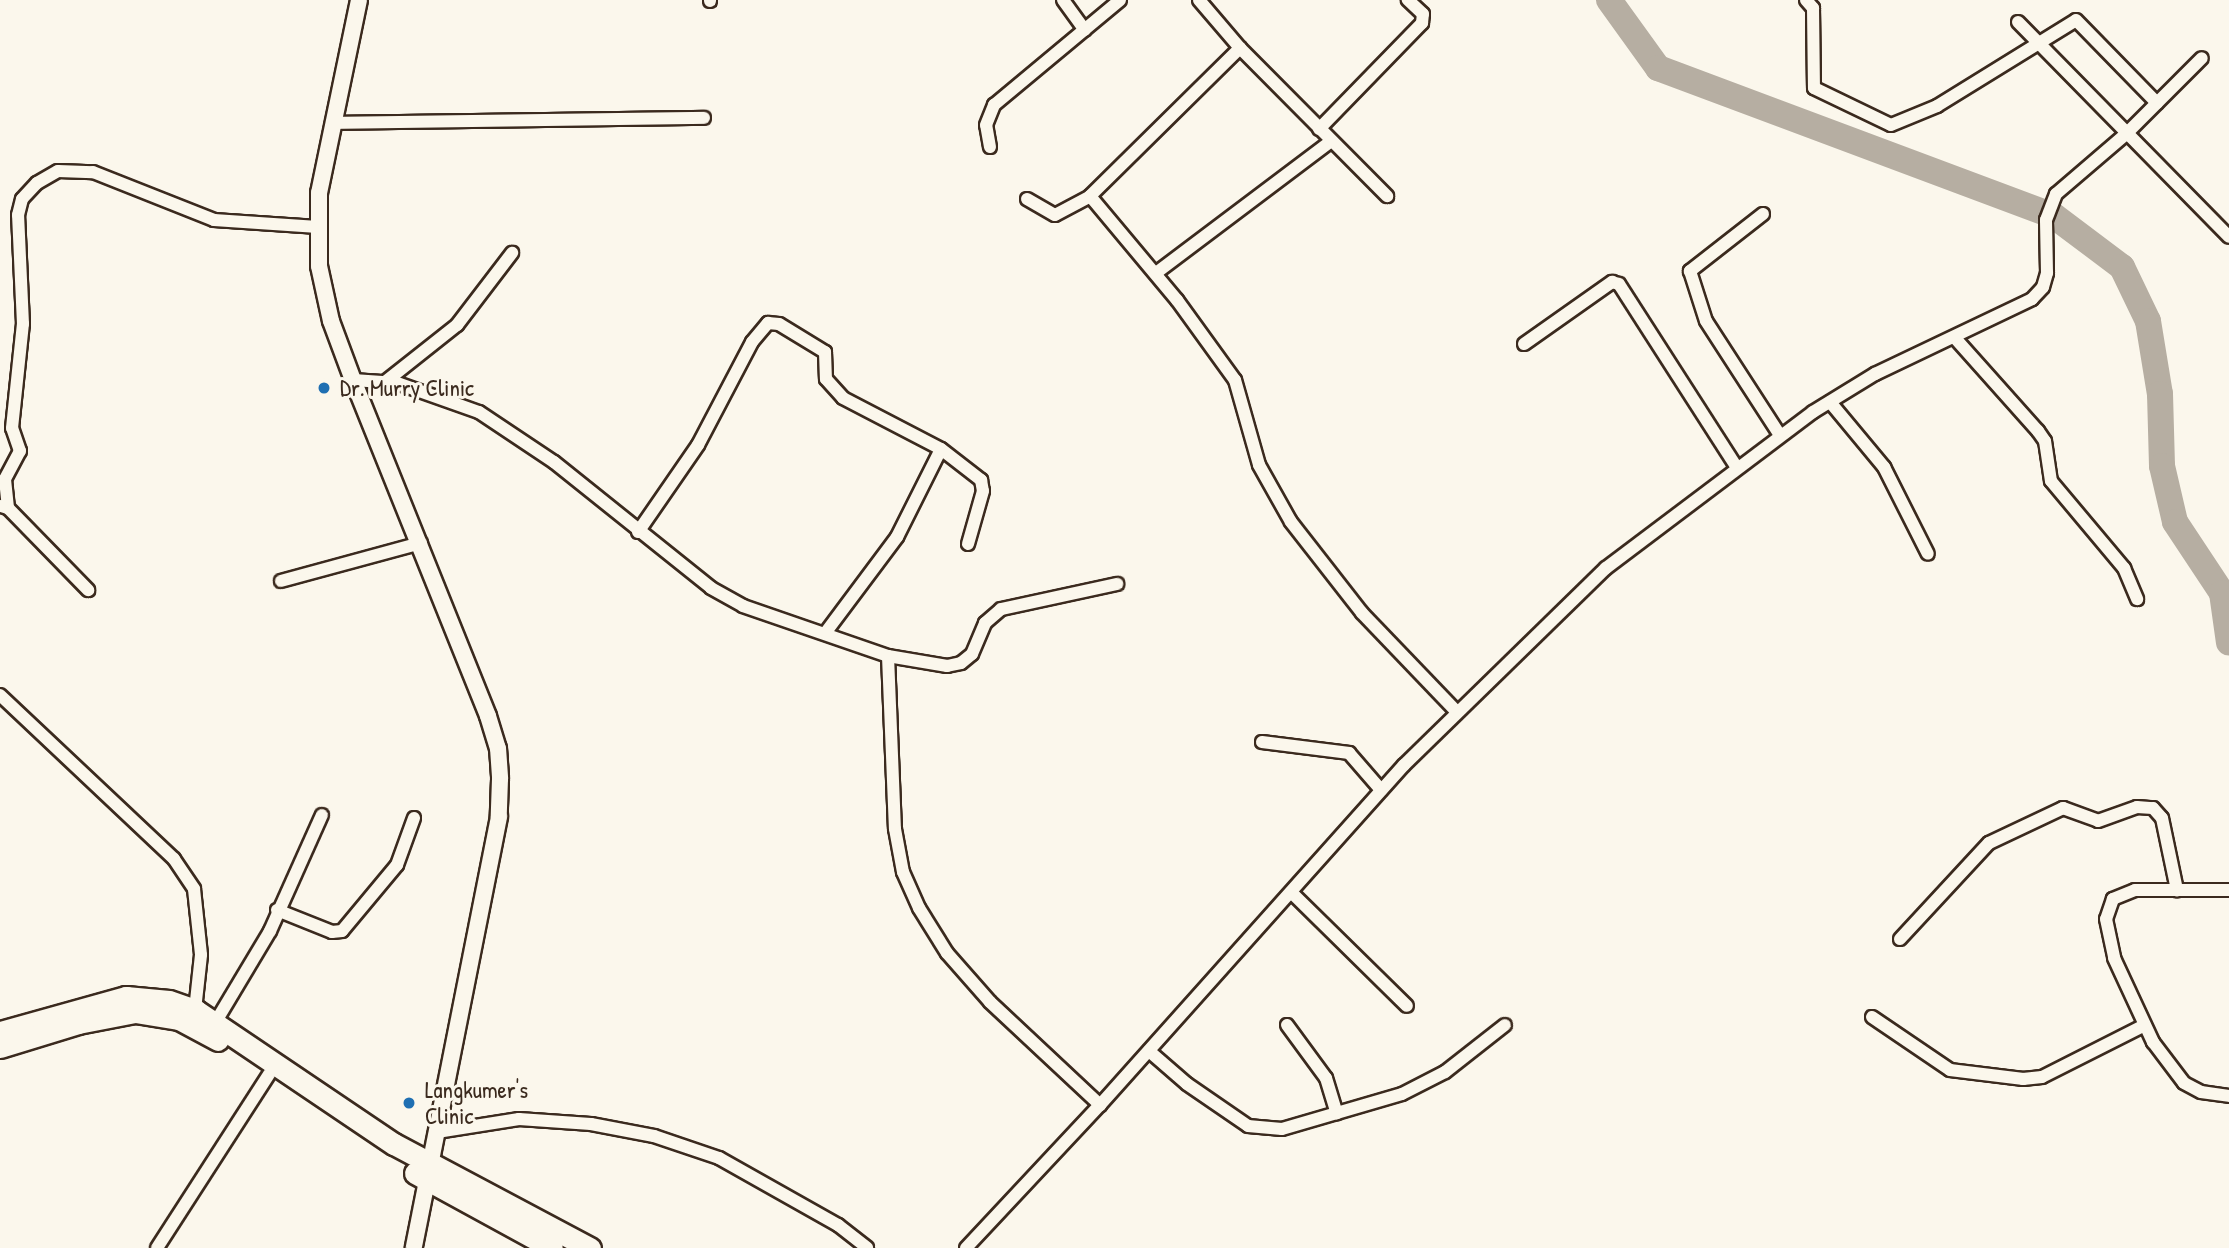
<!DOCTYPE html>
<style>
body{margin:0}
#map{position:relative;width:2229px;height:1248px;overflow:hidden;background:#fbf7ec;font-family:"Patrick Hand",sans-serif}
div>[style]{position:absolute}
.river>*{height:26px;margin:-13px;padding:0 13px;transform-origin:13px;border-radius:13px;background:#b6aea2}
.roads{filter:drop-shadow(2px 0 #3b2a1e) drop-shadow(-2px 0 #3b2a1e) drop-shadow(0 2px #3b2a1e) drop-shadow(0 -2px #3b2a1e)}
.street>*{height:12px;margin:-6px;padding:0 6px;transform-origin:6px;border-radius:6px;background:#fbf7ec}
.secondary>*{height:16px;margin:-8px;padding:0 8px;transform-origin:8px;border-radius:8px;background:#fbf7ec}
.highway>*{height:21px;margin:-10.5px;padding:0 10.5px;transform-origin:10.5px;border-radius:10.5px;background:#fbf7ec}
.dots>*{width:19px;height:19px;translate:-50% -50%;box-sizing:border-box;border:4px solid #fbf7ec;border-radius:50%}
span{translate:-50% -50%;white-space:nowrap;text-align:center;line-height:1.15;-webkit-text-stroke:6px #fbf7ec;paint-order:stroke}
.poi-label{font-size:23px;color:#3b2a1e}
.left{translate:0 -50%;text-align:left}
</style>
<div id="map">
<div class="river">
<div style="left:1609px;top:0;width:84px;rotate:54.2deg"></div>
<div style="left:1658px;top:68px;width:423px;rotate:20.5deg"></div>
<div style="left:2054px;top:216px;width:85px;rotate:36.9deg"></div>
<div style="left:2122px;top:267px;width:60px;rotate:64.3deg"></div>
<div style="left:2148px;top:321px;width:74px;rotate:80.7deg"></div>
<div style="left:2160px;top:394px;width:72px;rotate:88.4deg"></div>
<div style="left:2162px;top:466px;width:57px;rotate:76.9deg"></div>
<div style="left:2175px;top:522px;width:85px;rotate:56.5deg"></div>
<div style="left:2222px;top:593px;width:50px;rotate:82deg"></div>
</div>
<div class="roads">
<div class="street">
<div style="left:1063px;top:0;width:37px;rotate:54deg"></div>
<div style="left:1199px;top:0;width:63px;rotate:49.5deg"></div>
<div style="left:1240px;top:48px;width:209px;rotate:45.2deg"></div>
<div style="left:1806px;top:0;width:11px;rotate:49deg"></div>
<div style="left:1813px;top:8px;width:80px;rotate:89.3deg"></div>
<div style="left:1814px;top:88px;width:85px;rotate:25.7deg"></div>
<div style="left:1891px;top:125px;width:50px;rotate:-22.4deg"></div>
<div style="left:1937px;top:106px;width:163px;rotate:-31.7deg"></div>
<div style="left:2076px;top:20px;width:116px;rotate:45.7deg"></div>
<div style="left:710px;top:1px;width:1px;rotate:-90deg"></div>
<div style="left:2018px;top:22px;width:301px;rotate:45.5deg"></div>
<div style="left:332px;top:123px;width:372px;rotate:-0.8deg"></div>
<div style="left:1319px;top:129px;width:148px;rotate:-45.8deg"></div>
<div style="left:1422px;top:23px;width:9px;rotate:-84deg"></div>
<div style="left:1423px;top:14px;width:21px;rotate:-137deg"></div>
<div style="left:990px;top:147px;width:22px;rotate:-100deg"></div>
<div style="left:986px;top:125px;width:22px;rotate:-68deg"></div>
<div style="left:994px;top:105px;width:164px;rotate:-39.8deg"></div>
<div style="left:1090px;top:196px;width:136px;rotate:50.1deg"></div>
<div style="left:1177px;top:300px;width:99px;rotate:54.1deg"></div>
<div style="left:1235px;top:380px;width:88px;rotate:74.2deg"></div>
<div style="left:1259px;top:465px;width:65px;rotate:60.7deg"></div>
<div style="left:1291px;top:522px;width:115px;rotate:52deg"></div>
<div style="left:1362px;top:613px;width:136px;rotate:46.2deg"></div>
<div style="left:1027px;top:199px;width:32px;rotate:30deg"></div>
<div style="left:1055px;top:215px;width:40px;rotate:-28deg"></div>
<div style="left:1090px;top:196px;width:211px;rotate:-44.6deg"></div>
<div style="left:1763px;top:214px;width:93px;rotate:142deg"></div>
<div style="left:1690px;top:271px;width:52px;rotate:72.3deg"></div>
<div style="left:1706px;top:321px;width:135px;rotate:57.1deg"></div>
<div style="left:1156px;top:273px;width:219px;rotate:-37deg"></div>
<div style="left:1955px;top:338px;width:125px;rotate:48.3deg"></div>
<div style="left:2038px;top:431px;width:12px;rotate:55deg"></div>
<div style="left:2045px;top:441px;width:40px;rotate:81.5deg"></div>
<div style="left:2051px;top:481px;width:114px;rotate:50deg"></div>
<div style="left:2124px;top:568px;width:34px;rotate:67deg"></div>
<div style="left:1524px;top:344px;width:108px;rotate:-35.2deg"></div>
<div style="left:1612px;top:282px;width:7px;rotate:16deg"></div>
<div style="left:1619px;top:284px;width:216px;rotate:57.3deg"></div>
<div style="left:353px;top:380px;width:44px;rotate:3.9deg"></div>
<div style="left:397px;top:383px;width:87px;rotate:19.5deg"></div>
<div style="left:479px;top:412px;width:90px;rotate:33.7deg"></div>
<div style="left:554px;top:462px;width:201px;rotate:38.7deg"></div>
<div style="left:711px;top:588px;width:37px;rotate:29deg"></div>
<div style="left:743px;top:606px;width:153px;rotate:19deg"></div>
<div style="left:888px;top:656px;width:60px;rotate:9.6deg"></div>
<div style="left:947px;top:666px;width:14px;rotate:-12deg"></div>
<div style="left:961px;top:663px;width:14px;rotate:-39deg"></div>
<div style="left:972px;top:654px;width:34px;rotate:-67deg"></div>
<div style="left:985px;top:623px;width:21px;rotate:-41deg"></div>
<div style="left:1001px;top:609px;width:119px;rotate:-12.2deg"></div>
<div style="left:385px;top:382px;width:92px;rotate:-38.4deg"></div>
<div style="left:457px;top:325px;width:91px;rotate:-52.6deg"></div>
<div style="left:1830px;top:402px;width:85px;rotate:50.3deg"></div>
<div style="left:1884px;top:467px;width:97px;rotate:63.2deg"></div>
<div style="left:1px;top:506px;width:7px;rotate:16deg"></div>
<div style="left:8px;top:508px;width:115px;rotate:45.7deg"></div>
<div style="left:8px;top:508px;width:29px;rotate:-96deg"></div>
<div style="left:5px;top:479px;width:32px;rotate:-62deg"></div>
<div style="left:20px;top:451px;width:24px;rotate:-109deg"></div>
<div style="left:12px;top:428px;width:105px;rotate:-84deg"></div>
<div style="left:23px;top:324px;width:109px;rotate:-92.6deg"></div>
<div style="left:18px;top:215px;width:16px;rotate:-76deg"></div>
<div style="left:22px;top:199px;width:22px;rotate:-47deg"></div>
<div style="left:37px;top:183px;width:24px;rotate:-30deg"></div>
<div style="left:58px;top:171px;width:35px;rotate:2deg"></div>
<div style="left:93px;top:172px;width:130px;rotate:21.6deg"></div>
<div style="left:214px;top:220px;width:104px;rotate:3.9deg"></div>
<div style="left:638px;top:532px;width:106px;rotate:-55.4deg"></div>
<div style="left:698px;top:445px;width:116px;rotate:-62.3deg"></div>
<div style="left:752px;top:342px;width:25px;rotate:-50deg"></div>
<div style="left:768px;top:323px;width:11px;rotate:5deg"></div>
<div style="left:779px;top:324px;width:54px;rotate:31.3deg"></div>
<div style="left:825px;top:352px;width:27px;rotate:88deg"></div>
<div style="left:826px;top:379px;width:25px;rotate:48deg"></div>
<div style="left:843px;top:398px;width:110px;rotate:27.5deg"></div>
<div style="left:941px;top:449px;width:51px;rotate:37.8deg"></div>
<div style="left:981px;top:480px;width:11px;rotate:80deg"></div>
<div style="left:983px;top:491px;width:55px;rotate:105.8deg"></div>
<div style="left:281px;top:581px;width:145px;rotate:-15.2deg"></div>
<div style="left:826px;top:632px;width:119px;rotate:-53.2deg"></div>
<div style="left:897px;top:537px;width:98px;rotate:-63.4deg"></div>
<div style="left:888px;top:656px;width:173px;rotate:87.7deg"></div>
<div style="left:895px;top:829px;width:44px;rotate:79.5deg"></div>
<div style="left:903px;top:872px;width:39px;rotate:66deg"></div>
<div style="left:919px;top:908px;width:53px;rotate:58.1deg"></div>
<div style="left:947px;top:953px;width:65px;rotate:48.7deg"></div>
<div style="left:990px;top:1002px;width:151px;rotate:43.1deg"></div>
<div style="left:0;top:695px;width:239px;rotate:43.3deg"></div>
<div style="left:174px;top:859px;width:36px;rotate:56deg"></div>
<div style="left:194px;top:889px;width:66px;rotate:83.9deg"></div>
<div style="left:201px;top:955px;width:55px;rotate:96.2deg"></div>
<div style="left:1262px;top:742px;width:88px;rotate:7.2deg"></div>
<div style="left:1349px;top:753px;width:49px;rotate:49.1deg"></div>
<div style="left:2229px;top:890px;width:94px;rotate:180deg"></div>
<div style="left:2135px;top:890px;width:24px;rotate:158deg"></div>
<div style="left:2113px;top:899px;width:21px;rotate:109deg"></div>
<div style="left:2106px;top:919px;width:40px;rotate:78deg"></div>
<div style="left:2114px;top:958px;width:93px;rotate:65.1deg"></div>
<div style="left:2153px;top:1042px;width:51px;rotate:52.9deg"></div>
<div style="left:2184px;top:1083px;width:19px;rotate:28deg"></div>
<div style="left:2201px;top:1092px;width:28px;rotate:8deg"></div>
<div style="left:1292px;top:893px;width:161px;rotate:44.5deg"></div>
<div style="left:277px;top:910px;width:59px;rotate:21.8deg"></div>
<div style="left:332px;top:932px;width:10px;rotate:-6deg"></div>
<div style="left:342px;top:931px;width:86px;rotate:-50.2deg"></div>
<div style="left:397px;top:865px;width:50px;rotate:-70.1deg"></div>
<div style="left:1900px;top:939px;width:131px;rotate:-47.2deg"></div>
<div style="left:1989px;top:843px;width:82px;rotate:-25.3deg"></div>
<div style="left:2063px;top:808px;width:37px;rotate:20deg"></div>
<div style="left:2098px;top:821px;width:41px;rotate:-19.7deg"></div>
<div style="left:2137px;top:807px;width:16px;rotate:4deg"></div>
<div style="left:2153px;top:808px;width:13px;rotate:48deg"></div>
<div style="left:2162px;top:818px;width:74px;rotate:78.2deg"></div>
<div style="left:1872px;top:1017px;width:94px;rotate:34.2deg"></div>
<div style="left:1950px;top:1070px;width:74px;rotate:7deg"></div>
<div style="left:2023px;top:1079px;width:19px;rotate:-6deg"></div>
<div style="left:2042px;top:1077px;width:115px;rotate:-26.8deg"></div>
<div style="left:215px;top:1023px;width:107px;rotate:-59.1deg"></div>
<div style="left:270px;top:931px;width:127px;rotate:-65.9deg"></div>
<div style="left:1287px;top:1025px;width:66px;rotate:53.7deg"></div>
<div style="left:1326px;top:1078px;width:37px;rotate:73deg"></div>
<div style="left:1149px;top:1051px;width:50px;rotate:41deg"></div>
<div style="left:1187px;top:1084px;width:74px;rotate:34.5deg"></div>
<div style="left:1248px;top:1126px;width:34px;rotate:5deg"></div>
<div style="left:1282px;top:1129px;width:125px;rotate:-16.3deg"></div>
<div style="left:1402px;top:1094px;width:48px;rotate:-27.1deg"></div>
<div style="left:1445px;top:1072px;width:76px;rotate:-38.1deg"></div>
<div style="left:437px;top:1132px;width:83px;rotate:-9deg"></div>
<div style="left:519px;top:1119px;width:72px;rotate:4deg"></div>
<div style="left:591px;top:1124px;width:64px;rotate:10.8deg"></div>
<div style="left:654px;top:1136px;width:69px;rotate:18.7deg"></div>
<div style="left:719px;top:1158px;width:137px;rotate:29.4deg"></div>
<div style="left:838px;top:1225px;width:37px;rotate:38deg"></div>
<div style="left:157px;top:1248px;width:207px;rotate:-57.2deg"></div>
<div style="left:966px;top:1248px;width:196px;rotate:-46.9deg"></div>
<div style="left:1100px;top:1105px;width:456px;rotate:-48.2deg"></div>
<div style="left:1404px;top:765px;width:282px;rotate:-44.3deg"></div>
<div style="left:1606px;top:568px;width:259px;rotate:-37deg"></div>
<div style="left:1813px;top:412px;width:73px;rotate:-31.5deg"></div>
<div style="left:1875px;top:374px;width:174px;rotate:-25.5deg"></div>
<div style="left:2032px;top:299px;width:16px;rotate:-47deg"></div>
<div style="left:2043px;top:287px;width:15px;rotate:-74deg"></div>
<div style="left:2047px;top:273px;width:53px;rotate:-91.1deg"></div>
<div style="left:2046px;top:220px;width:28px;rotate:-69deg"></div>
<div style="left:2056px;top:194px;width:92px;rotate:-40.6deg"></div>
<div style="left:2126px;top:134px;width:107px;rotate:-45deg"></div>
</div>
<div class="secondary">
<div style="left:359px;top:0;width:197px;rotate:101.7deg"></div>
<div style="left:319px;top:193px;width:73px;rotate:90deg"></div>
<div style="left:319px;top:266px;width:56px;rotate:77.7deg"></div>
<div style="left:331px;top:321px;width:63px;rotate:69.6deg"></div>
<div style="left:353px;top:380px;width:362px;rotate:68.1deg"></div>
<div style="left:488px;top:716px;width:34px;rotate:73deg"></div>
<div style="left:498px;top:748px;width:31px;rotate:86deg"></div>
<div style="left:500px;top:779px;width:38px;rotate:92deg"></div>
<div style="left:499px;top:817px;width:439px;rotate:101.2deg"></div>
</div>
<div class="highway">
<div style="left:0;top:1032px;width:131px;rotate:-15.5deg"></div>
<div style="left:126px;top:997px;width:43px;rotate:5.3deg"></div>
<div style="left:169px;top:1001px;width:28px;rotate:19deg"></div>
<div style="left:195px;top:1010px;width:240px;rotate:34deg"></div>
<div style="left:394px;top:1144px;width:222px;rotate:28deg"></div>
<div style="left:0;top:1047px;width:82px;rotate:-17.1deg"></div>
<div style="left:78px;top:1023px;width:58px;rotate:-10.9deg"></div>
<div style="left:135px;top:1012px;width:45px;rotate:9deg"></div>
<div style="left:179px;top:1019px;width:44px;rotate:28.3deg"></div>
<div style="left:415px;top:1173px;width:156px;rotate:28.7deg"></div>
</div>
</div>
<div class="dots">
<div style="left:324px;top:388px;background:#1f6fb2"></div>
<div style="left:409px;top:1103px;background:#1f6fb2"></div>
</div>
<div class="poi-label">
<span class="left" style="left:340px;top:388px">Dr. Murry Clinic</span>
<span class="left" style="left:425px;top:1103px">Langkumer's<br>Clinic</span>
</div>
</div>
